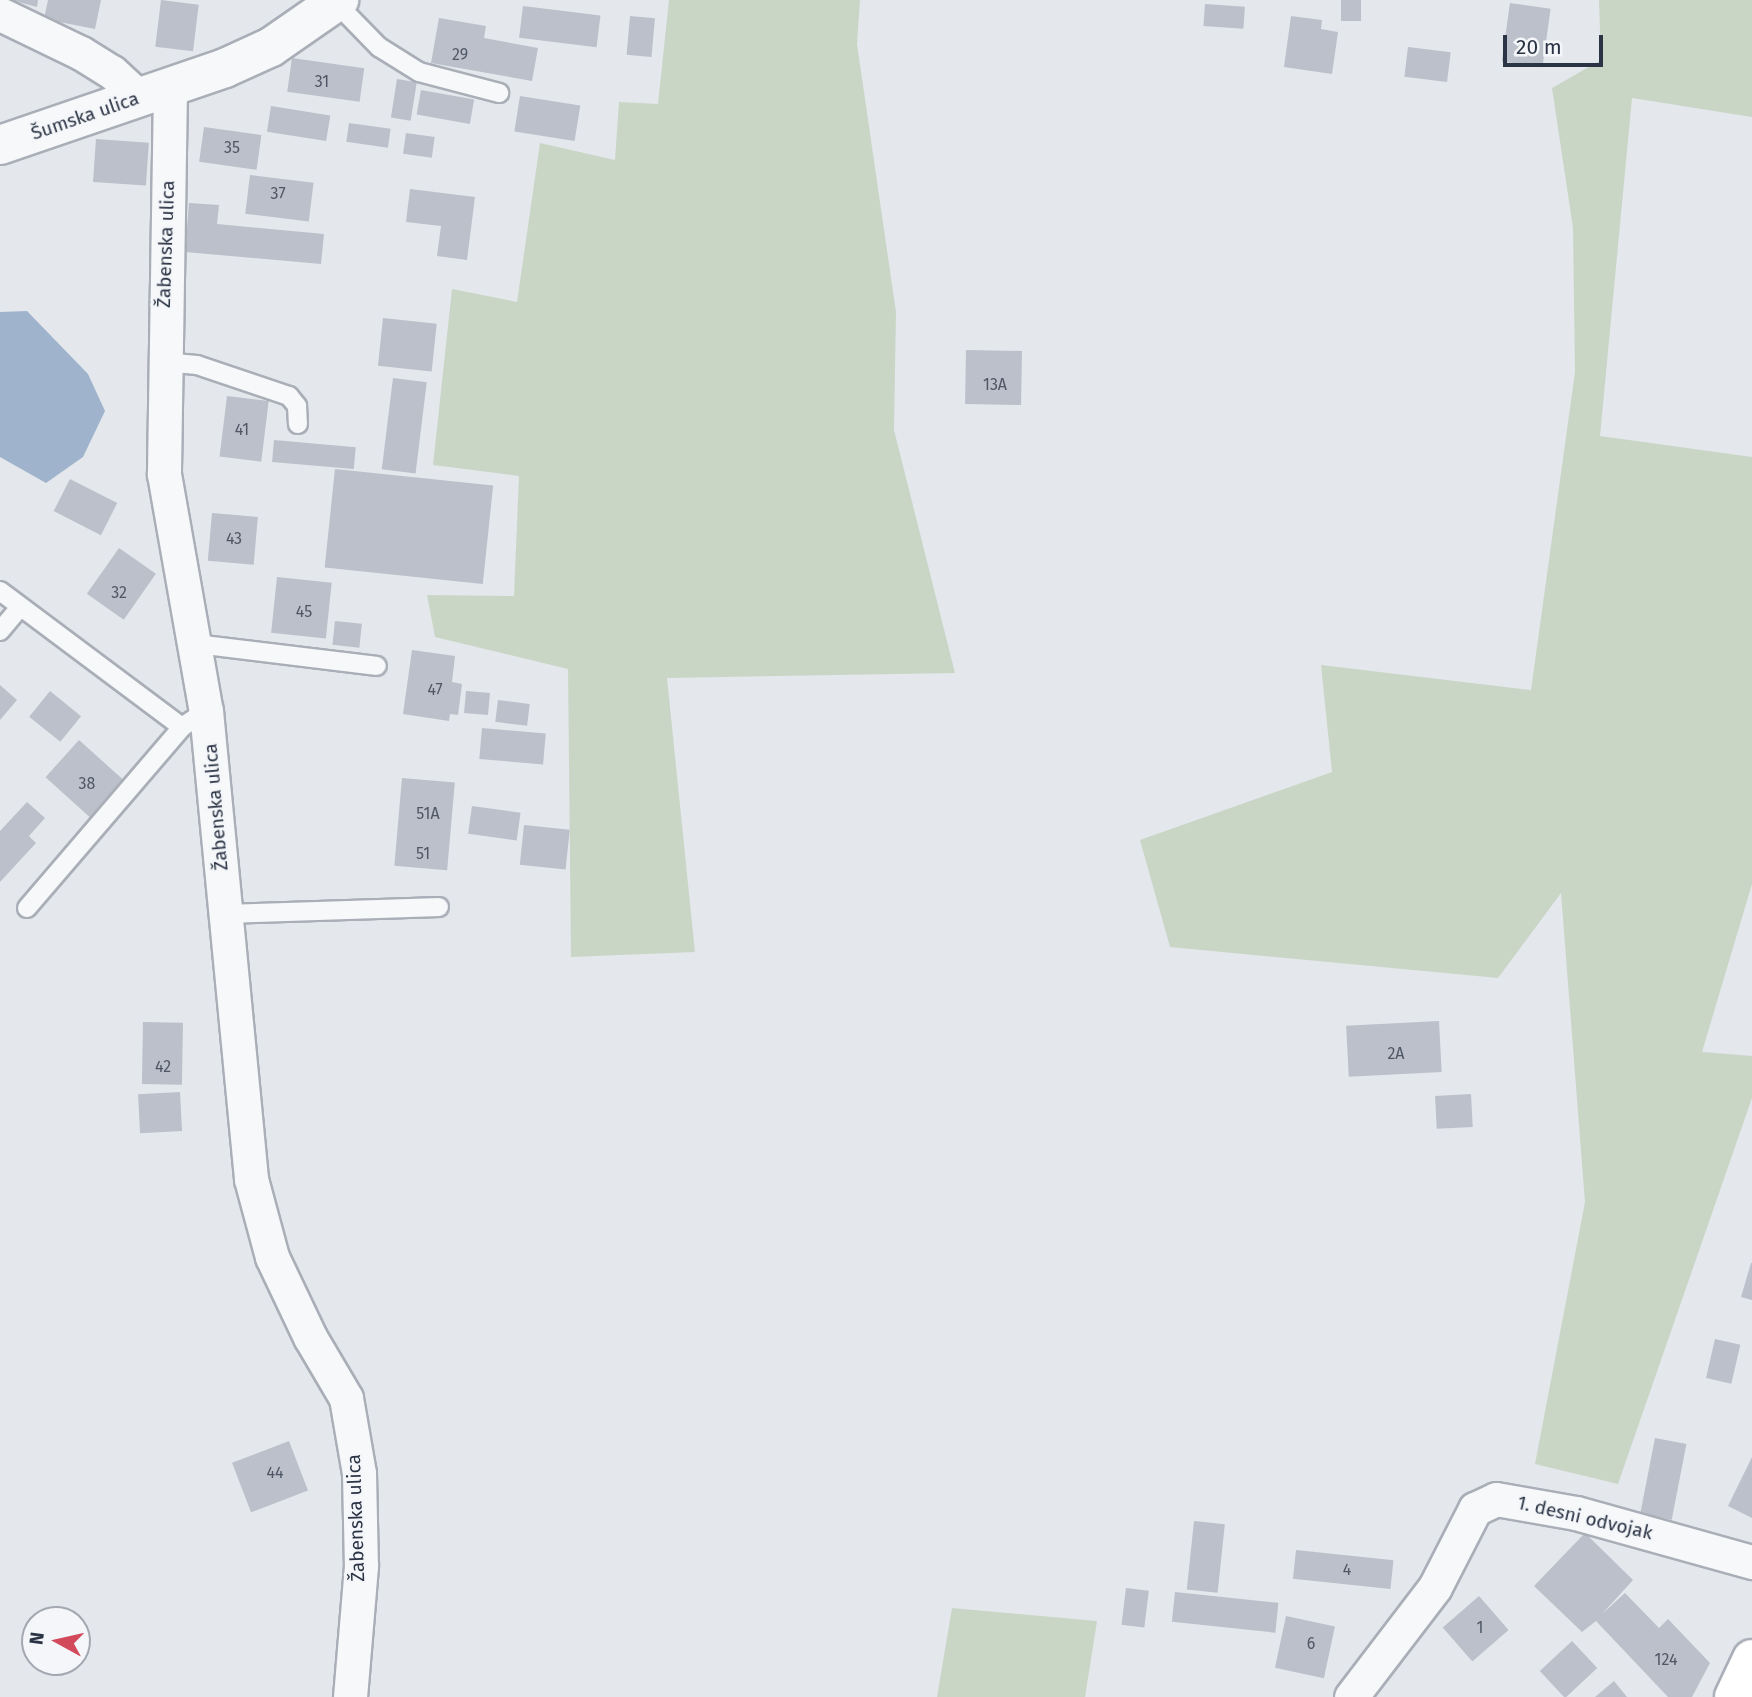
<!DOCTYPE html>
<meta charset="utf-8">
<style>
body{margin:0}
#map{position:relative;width:1752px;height:1697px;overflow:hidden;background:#e4e7ec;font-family:"Fira Sans",sans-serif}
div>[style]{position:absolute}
.green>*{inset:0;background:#c9d6c5}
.water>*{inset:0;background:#9fb4cc}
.building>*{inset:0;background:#bbc0ca;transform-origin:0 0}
.roads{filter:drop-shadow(2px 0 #a9aeb7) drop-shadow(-2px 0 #a9aeb7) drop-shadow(0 2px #a9aeb7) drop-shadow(0 -2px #a9aeb7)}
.service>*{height:18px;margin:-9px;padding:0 9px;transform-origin:9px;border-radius:9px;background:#f7f8fa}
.minor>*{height:33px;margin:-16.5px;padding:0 16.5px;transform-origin:16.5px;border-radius:16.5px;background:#f7f8fa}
.tertiary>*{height:38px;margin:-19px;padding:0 19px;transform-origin:19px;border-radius:19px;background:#f7f8fa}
.primary>*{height:38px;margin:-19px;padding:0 19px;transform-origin:19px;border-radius:19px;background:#fff}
span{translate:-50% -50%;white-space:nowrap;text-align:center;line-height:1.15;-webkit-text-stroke:5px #f4f6f9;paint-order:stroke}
.number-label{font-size:16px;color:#4f5766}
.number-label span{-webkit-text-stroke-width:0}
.street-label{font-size:19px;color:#2b3445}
.north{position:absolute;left:21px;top:1606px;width:70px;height:70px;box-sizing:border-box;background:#f4f6f9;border:2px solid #a4a8b1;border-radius:50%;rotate:278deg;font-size:19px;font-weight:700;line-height:28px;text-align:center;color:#2b3445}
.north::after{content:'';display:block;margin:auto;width:24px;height:32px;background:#d1495b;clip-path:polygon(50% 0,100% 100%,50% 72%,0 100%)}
.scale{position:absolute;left:1503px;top:35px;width:100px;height:32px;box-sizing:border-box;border:4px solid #2b3445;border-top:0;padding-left:9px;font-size:21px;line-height:24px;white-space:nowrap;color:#2b3445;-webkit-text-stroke:5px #f4f6f9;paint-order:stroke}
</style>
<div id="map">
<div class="green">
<div style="clip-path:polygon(669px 0,860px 0,857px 44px,896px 312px,894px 430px,955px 673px,667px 678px,695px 952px,571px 957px,568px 669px,435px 637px,427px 595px,514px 596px,519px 476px,433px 465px,452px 289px,517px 302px,540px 143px,615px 160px,619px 102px,658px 104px)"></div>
<div style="clip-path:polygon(1599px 0,1752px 0,1752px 117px,1632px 98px,1600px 436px,1752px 457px,1752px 884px,1702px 1052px,1752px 1056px,1752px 1098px,1618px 1484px,1535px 1464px,1585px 1202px,1561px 893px,1498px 978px,1170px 947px,1140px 840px,1332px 772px,1321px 665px,1531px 690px,1575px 372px,1573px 228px,1552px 88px,1601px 60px)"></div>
<div style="clip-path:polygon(952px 1608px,1097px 1621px,1085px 1697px,937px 1697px)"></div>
</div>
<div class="water">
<div style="clip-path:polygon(27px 311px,88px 374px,105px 411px,83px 457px,46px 483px,0 457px,0 312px)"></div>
</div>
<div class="building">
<div style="clip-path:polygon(11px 0,38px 0,37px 7px)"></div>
<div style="clip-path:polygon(48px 0,101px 0,95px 29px,44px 19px)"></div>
<div style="left:161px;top:0;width:38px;height:47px;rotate:7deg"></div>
<div style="left:1341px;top:0;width:20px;height:21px"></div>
<div style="left:1510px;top:3px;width:41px;height:59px;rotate:8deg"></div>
<div style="left:1205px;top:4px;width:40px;height:22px;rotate:4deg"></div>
<div style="left:523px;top:6px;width:78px;height:32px;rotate:7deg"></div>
<div style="left:630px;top:16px;width:25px;height:39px;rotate:5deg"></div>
<div style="clip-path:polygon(1291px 16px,1322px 20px,1321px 29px,1338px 32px,1332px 74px,1284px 67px)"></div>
<div style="clip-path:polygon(439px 18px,486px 26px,484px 38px,538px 48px,532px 81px,431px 63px)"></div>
<div style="left:1408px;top:47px;width:43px;height:30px;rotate:7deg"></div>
<div style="left:292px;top:58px;width:73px;height:34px;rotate:8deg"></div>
<div style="left:397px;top:79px;width:20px;height:39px;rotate:9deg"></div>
<div style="left:421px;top:90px;width:54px;height:25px;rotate:10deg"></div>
<div style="left:520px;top:96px;width:61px;height:36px;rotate:9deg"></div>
<div style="left:271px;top:106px;width:60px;height:26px;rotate:9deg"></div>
<div style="left:349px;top:123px;width:42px;height:19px;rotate:8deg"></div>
<div style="left:204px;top:127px;width:58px;height:35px;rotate:8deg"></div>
<div style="left:406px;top:133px;width:29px;height:21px;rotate:8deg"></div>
<div style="left:96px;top:139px;width:53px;height:43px;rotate:4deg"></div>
<div style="left:250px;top:175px;width:64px;height:39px;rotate:7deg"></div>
<div style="clip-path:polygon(410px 189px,475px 197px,467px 260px,437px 256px,441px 226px,406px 222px)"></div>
<div style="clip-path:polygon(189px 203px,219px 205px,217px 224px,324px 234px,321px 264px,185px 252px)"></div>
<div style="left:383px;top:318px;width:54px;height:48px;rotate:6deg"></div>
<div style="left:966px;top:350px;width:56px;height:54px;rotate:1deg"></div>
<div style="left:393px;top:378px;width:34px;height:92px;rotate:7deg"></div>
<div style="left:227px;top:396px;width:42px;height:61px;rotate:7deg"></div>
<div style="left:274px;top:440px;width:82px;height:22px;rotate:5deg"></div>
<div style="left:335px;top:469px;width:159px;height:99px;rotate:6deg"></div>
<div style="left:70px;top:479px;width:53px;height:36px;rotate:27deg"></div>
<div style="left:212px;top:513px;width:46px;height:48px;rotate:5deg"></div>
<div style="left:119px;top:548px;width:45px;height:56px;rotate:35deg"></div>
<div style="left:277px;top:577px;width:55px;height:56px;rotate:6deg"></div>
<div style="left:335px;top:621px;width:27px;height:24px;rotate:6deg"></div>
<div style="clip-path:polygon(412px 650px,455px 656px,452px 682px,462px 684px,458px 715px,450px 714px,449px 721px,403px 714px)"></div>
<div style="clip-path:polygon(0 685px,17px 700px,0 720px)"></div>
<div style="left:50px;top:691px;width:40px;height:33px;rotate:39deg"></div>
<div style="left:466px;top:691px;width:24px;height:22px;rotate:5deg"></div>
<div style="left:498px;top:700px;width:32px;height:22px;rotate:7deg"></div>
<div style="left:482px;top:728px;width:64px;height:31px;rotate:5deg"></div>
<div style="left:79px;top:740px;width:62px;height:50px;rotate:42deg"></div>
<div style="left:402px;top:778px;width:53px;height:88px;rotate:5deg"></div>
<div style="clip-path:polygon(27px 802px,45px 818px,29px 836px,36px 843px,0 882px,0 831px)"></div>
<div style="left:472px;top:806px;width:49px;height:28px;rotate:8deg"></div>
<div style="left:524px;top:825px;width:46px;height:40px;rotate:6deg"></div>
<div style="left:1439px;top:1021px;width:51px;height:93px;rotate:87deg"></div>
<div style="left:143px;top:1022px;width:40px;height:62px;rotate:1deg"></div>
<div style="left:180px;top:1092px;width:39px;height:42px;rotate:87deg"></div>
<div style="left:1471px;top:1094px;width:33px;height:36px;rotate:87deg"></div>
<div style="clip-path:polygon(1751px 1263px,1752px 1263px,1752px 1300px,1741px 1297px)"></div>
<div style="left:1715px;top:1339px;width:26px;height:40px;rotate:13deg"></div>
<div style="left:1655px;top:1438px;width:32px;height:77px;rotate:11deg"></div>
<div style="left:289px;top:1441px;width:53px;height:61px;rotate:69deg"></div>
<div style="clip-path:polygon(1752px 1457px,1752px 1518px,1728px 1506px)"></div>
<div style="left:1194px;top:1521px;width:31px;height:69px;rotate:6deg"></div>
<div style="clip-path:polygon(1585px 1533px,1633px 1580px,1602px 1614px,1625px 1593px,1659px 1628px,1668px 1619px,1710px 1663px,1692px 1697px,1668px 1697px,1596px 1621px,1582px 1632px,1534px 1586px)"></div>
<div style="left:1296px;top:1550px;width:98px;height:29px;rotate:6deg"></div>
<div style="left:1126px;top:1588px;width:23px;height:37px;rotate:7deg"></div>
<div style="left:1175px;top:1592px;width:104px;height:30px;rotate:6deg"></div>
<div style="left:1479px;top:1596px;width:45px;height:48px;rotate:49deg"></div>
<div style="left:1286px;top:1616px;width:50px;height:53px;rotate:12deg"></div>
<div style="left:1572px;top:1641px;width:37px;height:44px;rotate:47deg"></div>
<div style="clip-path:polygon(1614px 1681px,1627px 1697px,1595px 1697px)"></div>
</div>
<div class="roads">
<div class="service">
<div style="left:336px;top:3px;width:62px;rotate:45.7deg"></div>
<div style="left:379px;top:47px;width:47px;rotate:32deg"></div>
<div style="left:419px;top:72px;width:83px;rotate:14.7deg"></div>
<div style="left:163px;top:362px;width:34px;rotate:5deg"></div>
<div style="left:197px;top:365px;width:97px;rotate:18.6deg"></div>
<div style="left:289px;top:396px;width:13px;rotate:51deg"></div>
<div style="left:297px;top:406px;width:18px;rotate:87deg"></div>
<div style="left:0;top:591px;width:227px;rotate:36.8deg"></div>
<div style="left:0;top:631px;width:31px;rotate:-50deg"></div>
<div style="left:196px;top:644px;width:182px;rotate:6.9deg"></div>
<div style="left:27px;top:908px;width:238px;rotate:-49.4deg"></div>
<div style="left:182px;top:727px;width:29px;rotate:-34deg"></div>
<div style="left:226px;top:914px;width:213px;rotate:-1.9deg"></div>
</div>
<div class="minor">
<div style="left:0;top:14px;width:90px;rotate:25.7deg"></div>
<div style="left:81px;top:53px;width:36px;rotate:32deg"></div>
<div style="left:112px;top:72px;width:38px;rotate:43deg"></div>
<div style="left:170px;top:88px;width:386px;rotate:90.9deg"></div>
<div style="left:164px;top:474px;width:241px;rotate:80deg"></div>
<div style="left:206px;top:711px;width:470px;rotate:84.5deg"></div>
<div style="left:251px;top:1179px;width:81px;rotate:74.9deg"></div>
<div style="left:272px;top:1257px;width:89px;rotate:64.6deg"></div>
<div style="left:310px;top:1337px;width:71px;rotate:59.5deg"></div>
<div style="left:346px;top:1398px;width:76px;rotate:80.2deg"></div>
<div style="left:359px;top:1473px;width:93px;rotate:88.8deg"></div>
<div style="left:361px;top:1566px;width:131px;rotate:94.8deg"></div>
<div style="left:1351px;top:1697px;width:138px;rotate:-52.6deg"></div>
<div style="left:1435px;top:1587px;width:88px;rotate:-62.9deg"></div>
<div style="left:1475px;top:1509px;width:23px;rotate:-25deg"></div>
<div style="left:1496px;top:1499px;width:81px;rotate:9.9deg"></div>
<div style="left:1576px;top:1513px;width:183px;rotate:15.6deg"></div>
</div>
<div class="tertiary">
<div style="left:0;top:145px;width:238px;rotate:-18.9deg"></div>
<div style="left:225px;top:68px;width:51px;rotate:-24.5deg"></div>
<div style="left:271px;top:47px;width:83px;rotate:-34.7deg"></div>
</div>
<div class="primary">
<div style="left:1734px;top:1697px;width:42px;rotate:-64.7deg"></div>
</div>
</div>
<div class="number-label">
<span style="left:460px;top:55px">29</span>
<span style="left:322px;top:82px">31</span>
<span style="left:232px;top:148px">35</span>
<span style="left:278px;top:194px">37</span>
<span style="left:995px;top:385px">13A</span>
<span style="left:242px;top:430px">41</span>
<span style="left:234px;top:539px">43</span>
<span style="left:119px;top:593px">32</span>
<span style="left:304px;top:612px">45</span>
<span style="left:435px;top:690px">47</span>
<span style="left:87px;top:784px">38</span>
<span style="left:428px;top:814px">51A</span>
<span style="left:423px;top:854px">51</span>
<span style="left:1396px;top:1054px">2A</span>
<span style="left:163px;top:1067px">42</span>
<span style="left:275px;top:1473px">44</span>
<span style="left:1347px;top:1570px">4</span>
<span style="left:1480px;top:1628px">1</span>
<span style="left:1311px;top:1644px">6</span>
<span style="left:1666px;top:1660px">124</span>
</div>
<div class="street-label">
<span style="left:85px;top:116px;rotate:-19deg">Šumska ulica</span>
<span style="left:166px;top:244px;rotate:-88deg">Žabenska ulica</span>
<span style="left:216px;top:807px;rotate:-95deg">Žabenska ulica</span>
<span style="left:356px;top:1518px;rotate:-92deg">Žabenska ulica</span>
<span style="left:1585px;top:1518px;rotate:13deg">1. desni odvojak</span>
</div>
<div class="north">N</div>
<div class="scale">20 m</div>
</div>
